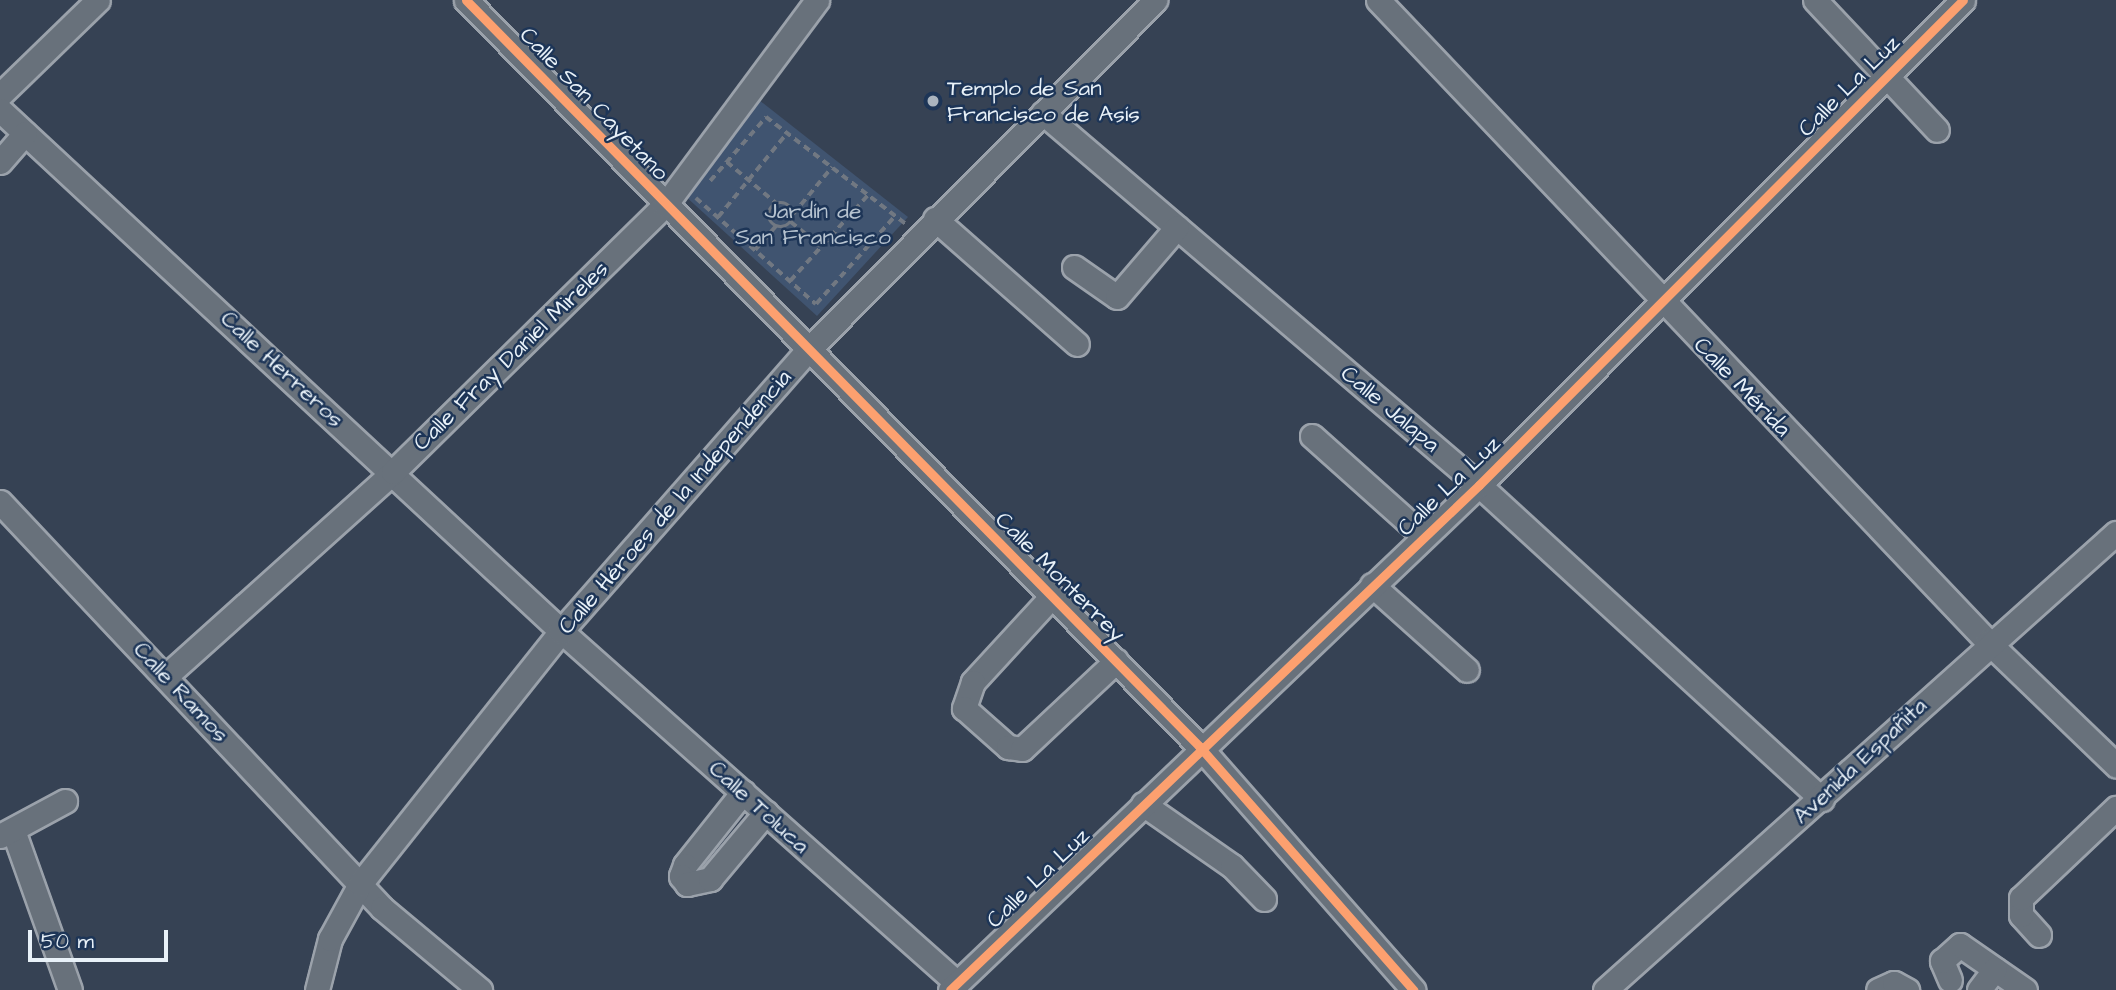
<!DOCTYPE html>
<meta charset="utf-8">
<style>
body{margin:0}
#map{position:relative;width:2116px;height:990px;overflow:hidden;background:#364254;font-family:"Architects Daughter",sans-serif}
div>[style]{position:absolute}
.green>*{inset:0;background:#405470}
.path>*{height:3.5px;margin-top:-1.75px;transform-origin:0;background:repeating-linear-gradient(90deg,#717882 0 7px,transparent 0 12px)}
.path>.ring{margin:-1.75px;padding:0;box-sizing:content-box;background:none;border:3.5px solid #717882;border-radius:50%}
.roads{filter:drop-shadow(2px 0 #9ba2ab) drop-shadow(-2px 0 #9ba2ab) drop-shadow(0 2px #9ba2ab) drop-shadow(0 -2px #9ba2ab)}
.minor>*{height:23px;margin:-11.5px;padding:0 11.5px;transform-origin:11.5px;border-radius:11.5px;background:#68717b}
.cycleway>*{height:9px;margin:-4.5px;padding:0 4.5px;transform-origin:4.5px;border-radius:4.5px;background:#fca06f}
.dots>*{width:19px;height:19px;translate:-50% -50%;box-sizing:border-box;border:4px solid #1d3557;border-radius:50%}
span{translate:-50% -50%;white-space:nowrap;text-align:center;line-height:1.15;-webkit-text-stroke:5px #1d3557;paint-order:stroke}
.street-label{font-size:23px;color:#e8f1f8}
.poi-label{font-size:23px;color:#e8f1f8}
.left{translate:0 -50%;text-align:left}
.park-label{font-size:23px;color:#b6c3d0}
.scale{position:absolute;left:28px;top:930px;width:140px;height:32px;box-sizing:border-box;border:4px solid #e8f1f8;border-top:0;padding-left:9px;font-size:21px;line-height:24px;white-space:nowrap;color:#e8f1f8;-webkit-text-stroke:5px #1d3557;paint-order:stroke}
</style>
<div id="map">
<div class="green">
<div style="clip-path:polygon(759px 100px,908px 217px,817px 316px,684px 195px)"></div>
</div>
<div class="path">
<div style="left:727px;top:162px;width:64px;rotate:39.9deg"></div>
<div style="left:710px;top:181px;width:85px;rotate:-48.8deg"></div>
<div style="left:766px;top:117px;width:176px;rotate:37.4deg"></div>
<div style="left:696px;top:198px;width:160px;rotate:41.5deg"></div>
<div style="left:816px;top:304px;width:118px;rotate:-48.1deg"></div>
<div class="ring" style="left:769px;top:203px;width:20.5px;height:20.5px"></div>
<div style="left:793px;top:214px;width:61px;rotate:-50.3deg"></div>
<div style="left:718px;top:217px;width:109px;rotate:-50.6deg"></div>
<div style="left:791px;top:222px;width:38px;rotate:39deg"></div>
<div style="left:755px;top:250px;width:32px;rotate:-49deg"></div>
<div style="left:790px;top:281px;width:116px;rotate:-47.8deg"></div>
</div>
<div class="roads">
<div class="minor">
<div style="left:466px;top:0;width:1046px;rotate:45.5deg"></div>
<div style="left:1199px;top:746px;width:325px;rotate:48.7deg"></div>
<div style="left:1378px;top:0;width:886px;rotate:46.46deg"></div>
<div style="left:1988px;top:642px;width:178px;rotate:43.9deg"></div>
<div style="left:1815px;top:0;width:178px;rotate:46.8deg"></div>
<div style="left:0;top:95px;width:136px;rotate:-44.1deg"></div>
<div style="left:0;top:110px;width:766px;rotate:42.88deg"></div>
<div style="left:561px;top:631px;width:530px;rotate:41.63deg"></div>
<div style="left:1043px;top:113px;width:573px;rotate:40.47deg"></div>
<div style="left:1479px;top:485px;width:465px;rotate:42.5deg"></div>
<div style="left:0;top:162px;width:38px;rotate:-49deg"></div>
<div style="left:935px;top:219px;width:189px;rotate:41.4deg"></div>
<div style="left:1074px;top:267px;width:52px;rotate:34.9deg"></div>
<div style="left:1117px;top:297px;width:92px;rotate:-49.4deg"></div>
<div style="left:1312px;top:436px;width:150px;rotate:41.8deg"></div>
<div style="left:0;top:502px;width:557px;rotate:46.74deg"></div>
<div style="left:382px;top:908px;width:128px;rotate:39.9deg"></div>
<div style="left:1372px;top:585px;width:127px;rotate:41.8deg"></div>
<div style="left:1052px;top:596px;width:117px;rotate:132.6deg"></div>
<div style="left:973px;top:682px;width:28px;rotate:109deg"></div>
<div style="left:964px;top:708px;width:59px;rotate:41.6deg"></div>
<div style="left:1008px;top:747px;width:14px;rotate:8deg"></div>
<div style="left:1022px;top:749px;width:129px;rotate:-43.1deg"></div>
<div style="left:166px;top:676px;width:305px;rotate:-41.9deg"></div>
<div style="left:393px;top:472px;width:381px;rotate:-44.5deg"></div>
<div style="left:665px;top:205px;width:255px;rotate:-53.4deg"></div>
<div style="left:743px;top:792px;width:93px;rotate:128.5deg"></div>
<div style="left:685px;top:865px;width:12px;rotate:110deg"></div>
<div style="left:681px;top:876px;width:10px;rotate:53deg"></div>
<div style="left:687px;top:884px;width:24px;rotate:-12deg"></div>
<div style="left:710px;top:879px;width:87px;rotate:-50.1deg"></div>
<div style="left:1143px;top:804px;width:108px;rotate:34.9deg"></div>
<div style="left:1232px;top:866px;width:46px;rotate:45.9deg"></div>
<div style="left:13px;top:830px;width:170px;rotate:70.4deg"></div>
<div style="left:0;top:836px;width:74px;rotate:-28.3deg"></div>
<div style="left:2039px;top:935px;width:27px;rotate:-132deg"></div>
<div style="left:2021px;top:915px;width:17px;rotate:-90deg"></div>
<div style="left:2021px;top:898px;width:131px;rotate:-43.5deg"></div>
<div style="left:1950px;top:980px;width:21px;rotate:-113deg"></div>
<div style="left:1942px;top:961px;width:24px;rotate:-42deg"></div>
<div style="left:1960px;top:945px;width:79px;rotate:34.7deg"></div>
<div style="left:317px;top:990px;width:53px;rotate:-75.7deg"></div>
<div style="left:330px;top:939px;width:63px;rotate:-61.4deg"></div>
<div style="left:360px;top:884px;width:323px;rotate:-51.5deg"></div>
<div style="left:561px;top:631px;width:374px;rotate:-48.7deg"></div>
<div style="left:808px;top:350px;width:493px;rotate:-45.2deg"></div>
<div style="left:950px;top:990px;width:731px;rotate:-43.67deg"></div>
<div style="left:1479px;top:485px;width:685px;rotate:-45.06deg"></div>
<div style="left:1605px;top:990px;width:686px;rotate:-41.81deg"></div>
<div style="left:1878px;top:990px;width:17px;rotate:-24deg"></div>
<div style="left:1894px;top:983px;width:15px;rotate:28deg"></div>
<div style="left:1979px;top:990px;width:26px;rotate:-53deg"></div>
</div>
</div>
<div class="cycleway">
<div style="left:466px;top:0;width:1046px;rotate:45.5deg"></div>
<div style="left:1199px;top:746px;width:325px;rotate:48.7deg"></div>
<div style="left:950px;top:990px;width:731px;rotate:-43.67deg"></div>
<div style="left:1479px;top:485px;width:685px;rotate:-45.06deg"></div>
</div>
<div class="dots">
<div style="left:933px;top:101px;background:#aab4bf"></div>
</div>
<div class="street-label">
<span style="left:1849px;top:86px;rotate:-45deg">Calle La Luz</span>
<span style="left:594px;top:104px;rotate:46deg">Calle San Cayetano</span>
<span style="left:511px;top:356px;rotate:-44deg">Calle Fray Daniel Mireles</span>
<span style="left:282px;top:369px;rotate:43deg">Calle Herreros</span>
<span style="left:1742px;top:387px;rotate:46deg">Calle Mérida</span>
<span style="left:1390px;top:409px;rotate:40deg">Calle Jalapa</span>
<span style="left:1449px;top:486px;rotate:-44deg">Calle La Luz</span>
<span style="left:675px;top:502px;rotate:-49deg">Calle Héroes de la Independencia</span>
<span style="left:1060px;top:577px;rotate:45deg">Calle Monterrey</span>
<span style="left:181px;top:692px;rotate:47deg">Calle Ramos</span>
<span style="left:1860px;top:761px;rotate:-43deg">Avenida Españita</span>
<span style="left:759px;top:807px;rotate:42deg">Calle Toluca</span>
<span style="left:1038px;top:878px;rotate:-44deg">Calle La Luz</span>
</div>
<div class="poi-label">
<span class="left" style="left:947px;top:101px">Templo de San<br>Francisco de Asís</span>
</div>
<div class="park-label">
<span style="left:813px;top:224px">Jardín de<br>San Francisco</span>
</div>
<div class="scale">50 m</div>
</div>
